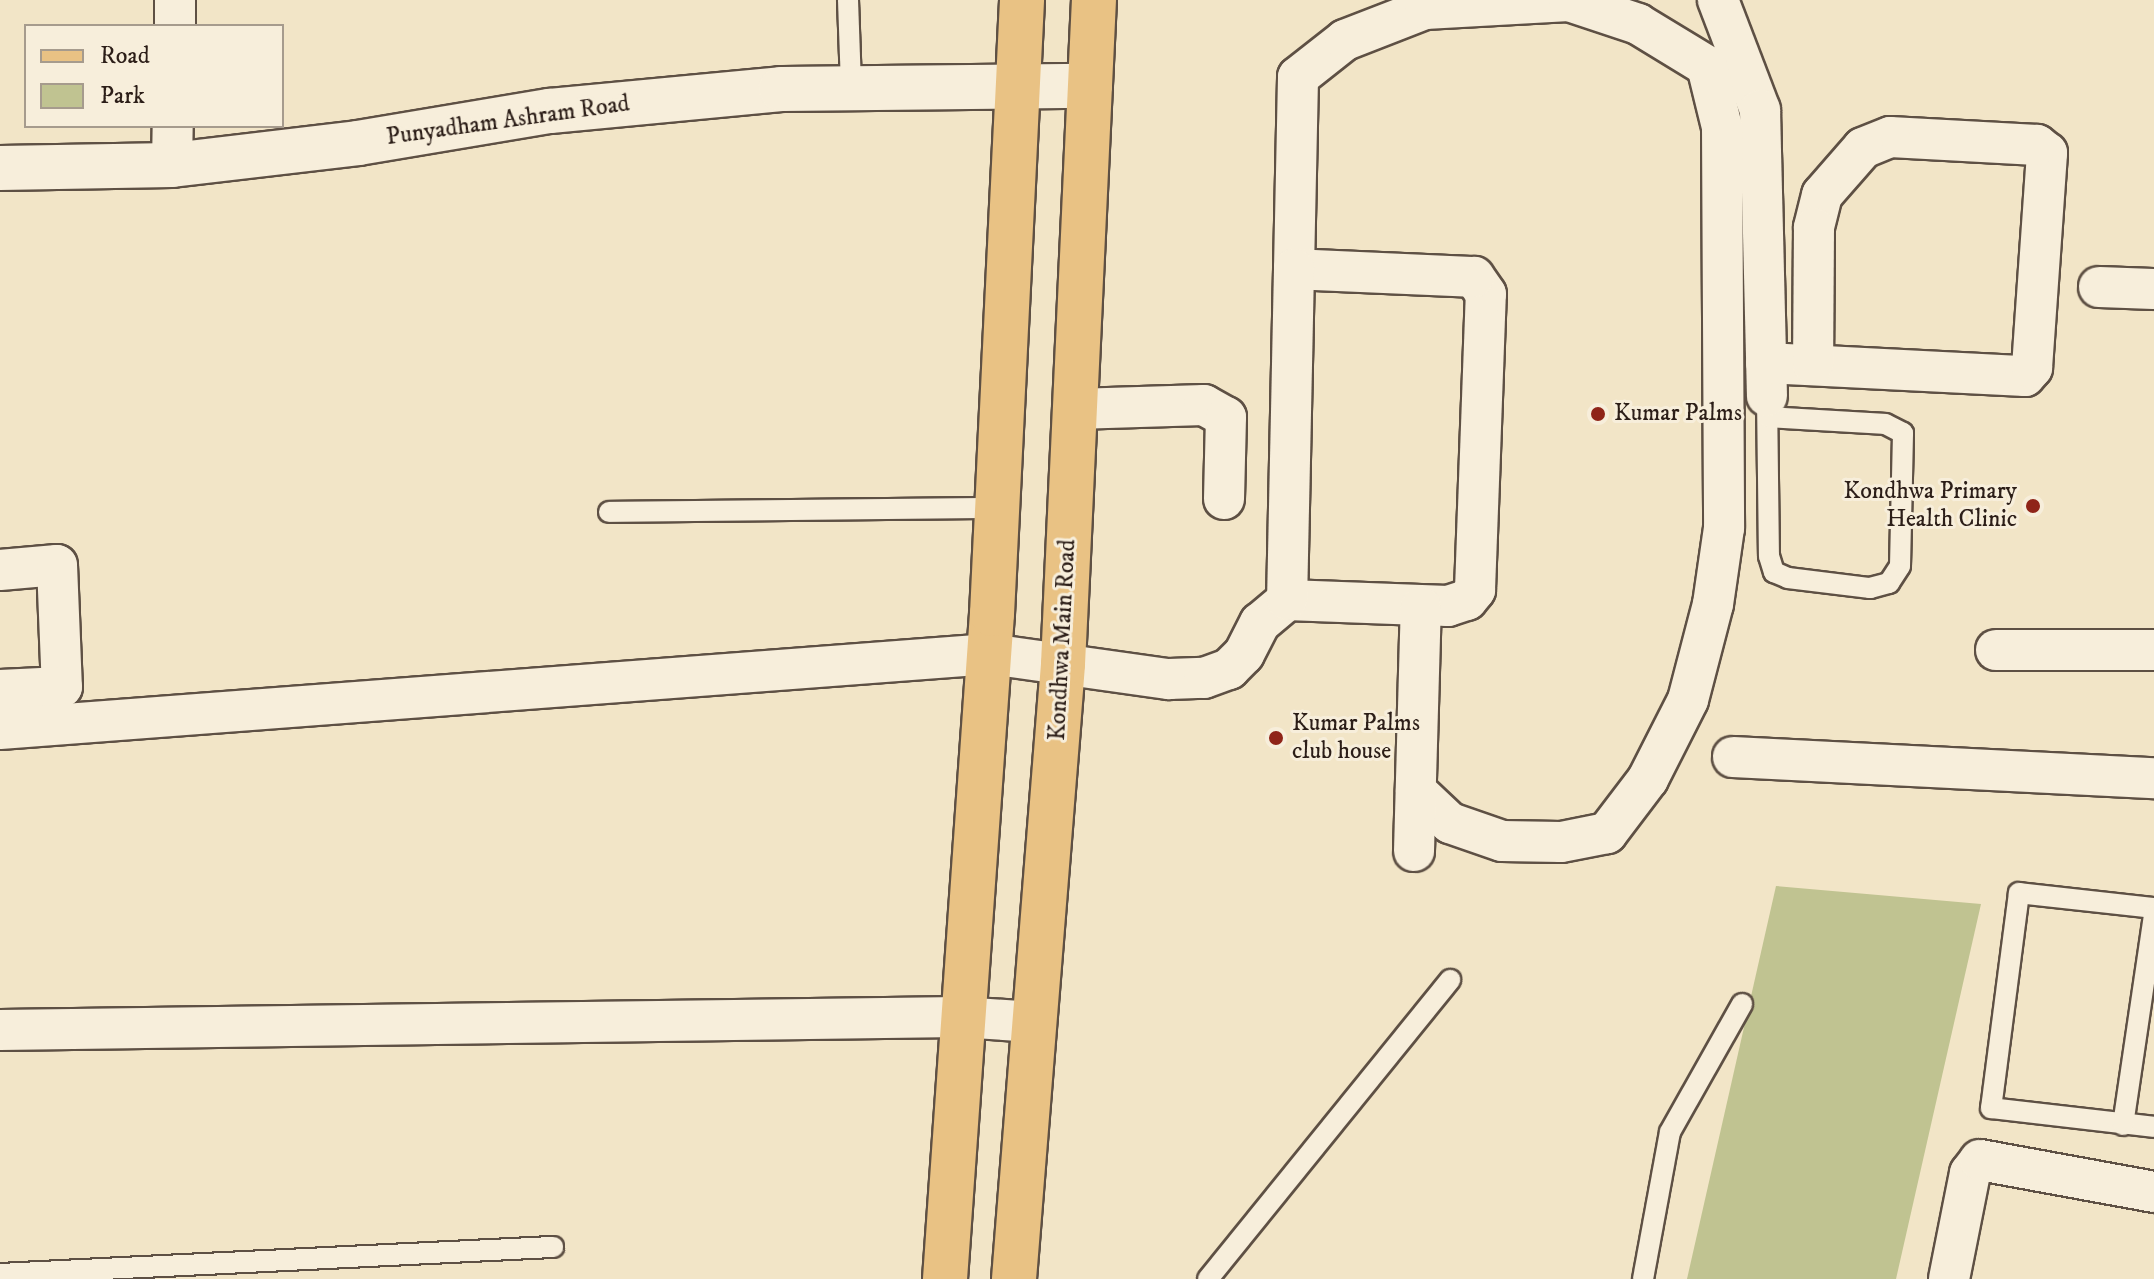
<!DOCTYPE html>
<style>
body{margin:0}
#map{position:relative;width:2154px;height:1279px;overflow:hidden;background:#f2e5c7;font-family:"IM FELL DW Pica",serif}
div>[style]{position:absolute}
.green>*{inset:0;background:#c0c391}
.roads{filter:drop-shadow(2px 0 #5e5044) drop-shadow(-2px 0 #5e5044) drop-shadow(0 2px #5e5044) drop-shadow(0 -2px #5e5044)}
.lane>*{height:20px;margin:-10px;padding:0 10px;transform-origin:10px;border-radius:10px;background:#f7eedb}
.street>*{height:40px;margin:-20px;padding:0 20px;transform-origin:20px;border-radius:20px;background:#f7eedb}
.secondary>*{height:44px;margin:-22px;padding:0 22px;transform-origin:22px;border-radius:22px;background:#f7eedb}
.primary>*{height:44px;margin:-22px;padding:0 22px;transform-origin:22px;border-radius:22px;background:#e9c284}
.dots>*{width:22px;height:22px;translate:-50% -50%;box-sizing:border-box;border:4px solid #f7eedb;border-radius:50%}
span{translate:-50% -50%;white-space:nowrap;text-align:center;line-height:1.15;-webkit-text-stroke:6px #f7eedb;paint-order:stroke}
.street-label{font-size:24px;color:#2c1e18}
.poi-label{font-size:24px;color:#2c1e18}
.left{translate:0 -50%;text-align:left}
.right{translate:-100% -50%;text-align:right}
.legend{position:absolute;left:24px;top:24px;width:260px;height:104px;box-sizing:border-box;background:#f7eedb;border:2px solid #a69b8d;margin:0;padding:10px 14px;list-style:none;font-size:24px;color:#2c1e18}
.legend li{display:flex;align-items:center;gap:16px;height:40px}
.legend b{width:40px;border:2px solid #a69b8d}
</style>
<div id="map">
<div class="green">
<div style="clip-path:polygon(1776px 886px,1981px 904px,1896px 1279px,1687px 1279px)"></div>
</div>
<div class="roads">
<div class="lane">
<div style="left:848px;top:0;width:88px;rotate:88deg"></div>
<div style="left:1767px;top:396px;width:160px;rotate:89.3deg"></div>
<div style="left:1769px;top:556px;width:17px;rotate:73deg"></div>
<div style="left:1774px;top:572px;width:15px;rotate:23deg"></div>
<div style="left:1788px;top:578px;width:83px;rotate:7deg"></div>
<div style="left:1870px;top:588px;width:20px;rotate:-15deg"></div>
<div style="left:1889px;top:583px;width:20px;rotate:-57deg"></div>
<div style="left:1900px;top:566px;width:133px;rotate:-88.7deg"></div>
<div style="left:1903px;top:433px;width:20px;rotate:-153deg"></div>
<div style="left:1885px;top:424px;width:117px;rotate:-176.6deg"></div>
<div style="left:609px;top:512px;width:388px;rotate:-0.6deg"></div>
<div style="left:2154px;top:908px;width:136px;rotate:-173.7deg"></div>
<div style="left:2019px;top:893px;width:217px;rotate:97.4deg"></div>
<div style="left:1991px;top:1108px;width:164px;rotate:6.6deg"></div>
<div style="left:2123px;top:1125px;width:212px;rotate:-81.6deg"></div>
<div style="left:0;top:1274px;width:554px;rotate:-2.8deg"></div>
<div style="left:1208px;top:1279px;width:385px;rotate:-51deg"></div>
<div style="left:1643px;top:1279px;width:149px;rotate:-79.6deg"></div>
<div style="left:1670px;top:1132px;width:147px;rotate:-60.6deg"></div>
</div>
<div class="street">
<div style="left:1718px;top:0;width:118px;rotate:69.1deg"></div>
<div style="left:1760px;top:110px;width:286px;rotate:88.6deg"></div>
<div style="left:175px;top:26px;width:26px;rotate:-90deg"></div>
<div style="left:172px;top:165px;width:39px;rotate:-89deg"></div>
<div style="left:1294px;top:269px;width:192px;rotate:-88.8deg"></div>
<div style="left:1298px;top:77px;width:60px;rotate:-38.2deg"></div>
<div style="left:1345px;top:40px;width:86px;rotate:-21.2deg"></div>
<div style="left:1425px;top:9px;width:144px;rotate:-3.2deg"></div>
<div style="left:1569px;top:1px;width:73px;rotate:18.4deg"></div>
<div style="left:1638px;top:24px;width:81px;rotate:31.3deg"></div>
<div style="left:1707px;top:66px;width:63px;rotate:76.2deg"></div>
<div style="left:1722px;top:127px;width:401px;rotate:89.7deg"></div>
<div style="left:1724px;top:528px;width:77px;rotate:98.2deg"></div>
<div style="left:1713px;top:604px;width:99px;rotate:104.6deg"></div>
<div style="left:1688px;top:700px;width:89px;rotate:116.9deg"></div>
<div style="left:1648px;top:779px;width:68px;rotate:127.2deg"></div>
<div style="left:1607px;top:833px;width:47px;rotate:168.9deg"></div>
<div style="left:1561px;top:842px;width:59px;rotate:-179deg"></div>
<div style="left:1502px;top:841px;width:55px;rotate:-160.9deg"></div>
<div style="left:1450px;top:823px;width:47px;rotate:-136.7deg"></div>
<div style="left:2099px;top:287px;width:55px;rotate:2.1deg"></div>
<div style="left:1766px;top:363px;width:259px;rotate:2.9deg"></div>
<div style="left:2025px;top:376px;width:11px;rotate:-49deg"></div>
<div style="left:2032px;top:368px;width:216px;rotate:-86deg"></div>
<div style="left:2047px;top:153px;width:13px;rotate:-141deg"></div>
<div style="left:2037px;top:145px;width:147px;rotate:-176.9deg"></div>
<div style="left:1890px;top:137px;width:29px;rotate:158deg"></div>
<div style="left:1863px;top:148px;width:62px;rotate:131.1deg"></div>
<div style="left:1822px;top:195px;width:34px;rotate:104deg"></div>
<div style="left:1814px;top:228px;width:136px;rotate:90.4deg"></div>
<div style="left:1075px;top:409px;width:129px;rotate:-1.8deg"></div>
<div style="left:1204px;top:405px;width:25px;rotate:29deg"></div>
<div style="left:1226px;top:417px;width:82px;rotate:91.4deg"></div>
<div style="left:0;top:570px;width:57px;rotate:-5deg"></div>
<div style="left:57px;top:565px;width:122px;rotate:87.7deg"></div>
<div style="left:62px;top:687px;width:62px;rotate:177.2deg"></div>
<div style="left:1996px;top:650px;width:158px"></div>
<div style="left:0;top:729px;width:993px;rotate:-4.33deg"></div>
<div style="left:990px;top:654px;width:181px;rotate:8deg"></div>
<div style="left:1169px;top:679px;width:35px;rotate:-2deg"></div>
<div style="left:1204px;top:678px;width:27px;rotate:-20deg"></div>
<div style="left:1229px;top:669px;width:21px;rotate:-45deg"></div>
<div style="left:1244px;top:654px;width:35px;rotate:-63deg"></div>
<div style="left:1260px;top:623px;width:35px;rotate:-40deg"></div>
<div style="left:1287px;top:600px;width:161px;rotate:2.1deg"></div>
<div style="left:1448px;top:606px;width:20px;rotate:-18deg"></div>
<div style="left:1467px;top:600px;width:13px;rotate:-51deg"></div>
<div style="left:1475px;top:590px;width:296px;rotate:-87.9deg"></div>
<div style="left:1486px;top:294px;width:21px;rotate:-125deg"></div>
<div style="left:1474px;top:277px;width:180px;rotate:-177.5deg"></div>
<div style="left:1294px;top:269px;width:331px;rotate:91.2deg"></div>
<div style="left:1733px;top:757px;width:422px;rotate:2.9deg"></div>
<div style="left:1414px;top:851px;width:244px;rotate:-88.4deg"></div>
<div style="left:0;top:1030px;width:960px;rotate:-0.78deg"></div>
<div style="left:960px;top:1017px;width:74px;rotate:3.9deg"></div>
<div style="left:1949px;top:1279px;width:108px;rotate:-78.8deg"></div>
<div style="left:1970px;top:1173px;width:16px;rotate:-52deg"></div>
<div style="left:1980px;top:1160px;width:177px;rotate:10.4deg"></div>
</div>
<div class="secondary">
<div style="left:0;top:168px;width:172px;rotate:-1deg"></div>
<div style="left:172px;top:165px;width:187px;rotate:-6.7deg"></div>
<div style="left:358px;top:143px;width:195px;rotate:-9.5deg"></div>
<div style="left:550px;top:111px;width:232px;rotate:-5.4deg"></div>
<div style="left:781px;top:89px;width:309px;rotate:-0.6deg"></div>
</div>
<div class="primary">
<div style="left:945px;top:1279px;width:667px;rotate:-85.96deg"></div>
<div style="left:992px;top:614px;width:615px;rotate:-87.2deg"></div>
<div style="left:1014px;top:1279px;width:617px;rotate:-85.44deg"></div>
<div style="left:1063px;top:664px;width:665px;rotate:-87.33deg"></div>
</div>
</div>
<div class="dots">
<div style="left:1598px;top:414px;background:#8f2418"></div>
<div style="left:2033px;top:506px;background:#8f2418"></div>
<div style="left:1276px;top:738px;background:#8f2418"></div>
</div>
<div class="street-label">
<span style="left:508px;top:121px;rotate:-8deg">Punyadham Ashram Road</span>
<span style="left:1063px;top:640px;rotate:-87deg">Kondhwa Main Road</span>
</div>
<div class="poi-label">
<span class="left" style="left:1614px;top:414px">Kumar Palms</span>
<span class="right" style="left:2017px;top:506px">Kondhwa Primary<br>Health Clinic</span>
<span class="left" style="left:1292px;top:738px">Kumar Palms<br>club house</span>
</div>
<ul class="legend">
<li><b style="height:10px;background:#e9c284"></b>Road</li>
<li><b style="height:22px;background:#c0c391"></b>Park</li>
</ul>
</div>
